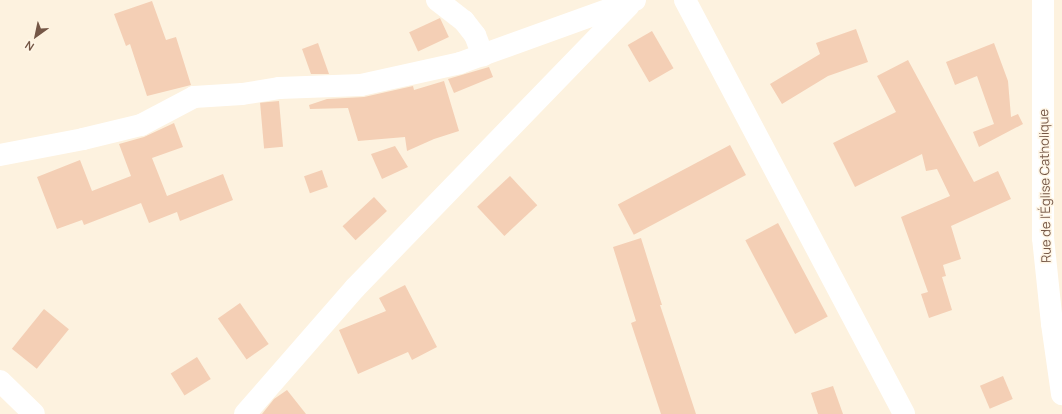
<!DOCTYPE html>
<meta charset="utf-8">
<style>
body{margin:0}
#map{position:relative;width:1062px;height:414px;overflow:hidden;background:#fdf2df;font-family:Manrope,sans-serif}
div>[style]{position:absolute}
.building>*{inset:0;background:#f4cfb5;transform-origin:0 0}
.street>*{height:22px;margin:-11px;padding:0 11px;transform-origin:11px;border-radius:11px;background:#fff}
.secondary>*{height:22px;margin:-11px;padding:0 11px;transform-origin:11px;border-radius:11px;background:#fff}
span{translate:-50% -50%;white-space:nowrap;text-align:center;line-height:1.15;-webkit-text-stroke:3px #fff6e6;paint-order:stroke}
.street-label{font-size:13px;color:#755746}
.north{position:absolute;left:16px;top:16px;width:40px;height:40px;-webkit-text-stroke:3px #fff6e6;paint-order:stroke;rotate:213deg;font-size:11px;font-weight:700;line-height:16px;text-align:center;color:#755746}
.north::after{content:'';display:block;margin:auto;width:14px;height:18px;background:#755746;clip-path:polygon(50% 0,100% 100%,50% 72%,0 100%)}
</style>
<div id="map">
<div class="building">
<div style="clip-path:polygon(152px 1px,166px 40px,176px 37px,191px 85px,147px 96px,130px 44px,126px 46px,114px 14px)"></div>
<div style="left:440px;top:18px;width:21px;height:34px;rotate:65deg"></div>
<div style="clip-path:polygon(856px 29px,868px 62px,828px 76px,782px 104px,770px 84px,820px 54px,816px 43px)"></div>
<div style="left:652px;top:31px;width:43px;height:28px;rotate:60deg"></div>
<div style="clip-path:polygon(318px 43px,329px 74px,311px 74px,302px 49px)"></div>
<div style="clip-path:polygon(994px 43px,1008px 81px,1011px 117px,1018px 114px,1023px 124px,979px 147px,973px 132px,994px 124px,977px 76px,955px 85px,946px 62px)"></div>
<div style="clip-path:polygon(908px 60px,974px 182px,998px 171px,1011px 199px,951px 226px,961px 259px,943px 265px,946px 276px,942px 277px,952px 310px,929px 318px,921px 294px,928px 292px,901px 217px,950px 196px,937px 169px,926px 171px,922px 154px,855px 187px,833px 143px,896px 112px,877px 76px)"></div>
<div style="clip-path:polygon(489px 67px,493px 77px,454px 93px,448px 79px)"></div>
<div style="clip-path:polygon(444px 81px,459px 131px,434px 139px,407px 151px,405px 137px,358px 141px,348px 108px,310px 109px,309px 105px,327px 99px,364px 97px,413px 86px,414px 90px)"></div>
<div style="left:279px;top:101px;width:46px;height:19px;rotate:85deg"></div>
<div style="clip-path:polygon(174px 123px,183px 147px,152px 158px,167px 196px,223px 174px,233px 200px,180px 221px,177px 212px,149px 223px,141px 203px,84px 225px,82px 220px,57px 229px,37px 177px,80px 160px,92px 191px,131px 176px,119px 144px,144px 137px)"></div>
<div style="left:730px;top:145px;width:34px;height:127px;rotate:62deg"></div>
<div style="clip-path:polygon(395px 146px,408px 167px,382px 179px,371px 154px)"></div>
<div style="left:322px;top:170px;width:18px;height:19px;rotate:71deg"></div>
<div style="left:510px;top:176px;width:40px;height:45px;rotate:47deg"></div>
<div style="left:374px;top:197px;width:19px;height:43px;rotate:47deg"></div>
<div style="left:778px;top:223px;width:106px;height:37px;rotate:62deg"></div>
<div style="clip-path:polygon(641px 238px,662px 305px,660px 305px,696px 414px,661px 414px,631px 323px,636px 321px,613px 247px)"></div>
<div style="clip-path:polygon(405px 285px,437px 347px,412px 360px,408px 352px,358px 374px,339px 330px,386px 311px,379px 298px)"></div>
<div style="left:240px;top:303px;width:50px;height:27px;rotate:55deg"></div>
<div style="left:44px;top:309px;width:32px;height:51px;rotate:39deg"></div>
<div style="left:197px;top:357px;width:26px;height:31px;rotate:58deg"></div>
<div style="left:1003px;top:376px;width:25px;height:25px;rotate:67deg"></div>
<div style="clip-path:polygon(833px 386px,843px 414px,818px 414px,811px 393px)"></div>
<div style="clip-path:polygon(287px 390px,306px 414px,262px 414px,274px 399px)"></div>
</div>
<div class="street">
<div style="left:437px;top:0;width:34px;rotate:38deg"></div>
<div style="left:464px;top:21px;width:18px;rotate:52deg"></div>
<div style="left:475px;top:35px;width:22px;rotate:69deg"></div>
<div style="left:1043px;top:0;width:238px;rotate:90deg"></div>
<div style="left:1043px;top:238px;width:86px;rotate:84deg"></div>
<div style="left:1052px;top:324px;width:71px;rotate:81.9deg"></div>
<div style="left:0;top:155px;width:85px;rotate:-10.9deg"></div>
<div style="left:83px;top:139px;width:60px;rotate:-13.6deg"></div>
<div style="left:141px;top:125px;width:60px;rotate:-27.8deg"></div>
<div style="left:194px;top:97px;width:48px;rotate:-3.6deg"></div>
<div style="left:242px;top:94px;width:37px;rotate:-9deg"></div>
<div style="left:279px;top:88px;width:82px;rotate:-2.1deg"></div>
<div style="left:361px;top:85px;width:101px;rotate:-12.5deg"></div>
<div style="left:460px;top:63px;width:186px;rotate:-19.8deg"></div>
<div style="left:0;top:381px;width:47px;rotate:44.1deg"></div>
<div style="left:245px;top:414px;width:167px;rotate:-48.9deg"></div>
<div style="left:355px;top:288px;width:394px;rotate:-45.9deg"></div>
</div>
<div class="secondary">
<div style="left:685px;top:0;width:468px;rotate:62.1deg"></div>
</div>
<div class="street-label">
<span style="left:1045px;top:186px;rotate:-91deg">Rue de l'Église Catholique</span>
</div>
<div class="north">N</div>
</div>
